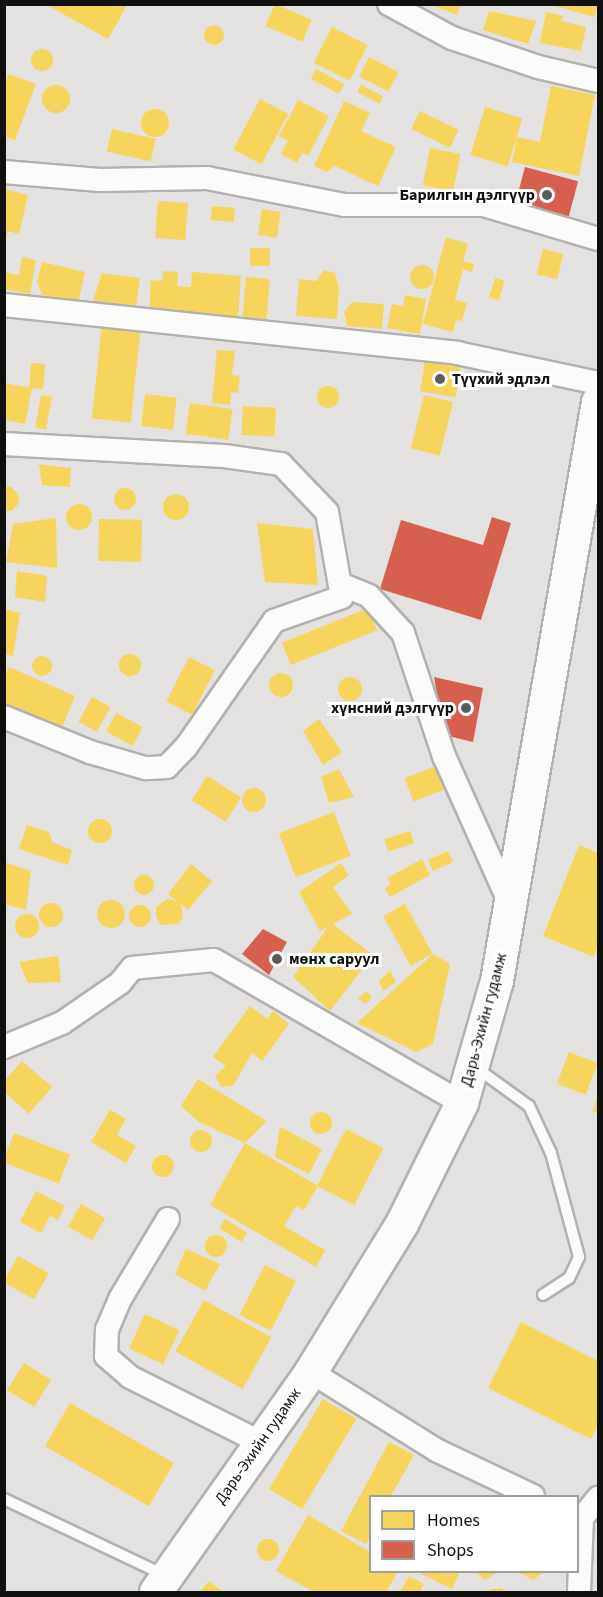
<!DOCTYPE html>
<meta charset="utf-8">
<style>
body{margin:0}
#map{position:relative;width:603px;height:1597px;overflow:hidden;background:#e3e2e0;font-family:"Source Sans 3",sans-serif}
div>[style]{position:absolute}
.homes>*{inset:0;background:#f6d55c;transform-origin:0 0}
.round{border-radius:50%}
.shops>*{inset:0;background:#d6604d;transform-origin:0 0}
.roads{filter:drop-shadow(2px 0 #b2b1b0) drop-shadow(-2px 0 #b2b1b0) drop-shadow(0 2px #b2b1b0) drop-shadow(0 -2px #b2b1b0)}
.lane>*{height:10px;margin:-5px;padding:0 5px;transform-origin:5px;border-radius:5px;background:#fbfbfa}
.street>*{height:22px;margin:-11px;padding:0 11px;transform-origin:11px;border-radius:11px;background:#fbfbfa}
.secondary>*{height:32px;margin:-16px;padding:0 16px;transform-origin:16px;border-radius:16px;background:#fbfbfa}
.dots>*{width:16px;height:16px;translate:-50% -50%;box-sizing:border-box;border:3px solid #fff;border-radius:50%}
span{translate:-50% -50%;white-space:nowrap;text-align:center;line-height:1.15;-webkit-text-stroke:6px #fff;paint-order:stroke}
.poi-label{font-size:16px;color:#10100e;font-weight:700}
.right{translate:-100% -50%;text-align:right}
.left{translate:0 -50%;text-align:left}
.street-label{font-size:16px;color:#10100e}
.frame{position:absolute;inset:0;border:6px solid #10100e;pointer-events:none}
.legend{position:absolute;left:369px;top:1495px;width:210px;height:78px;box-sizing:border-box;background:#fff;border:2px solid #9f9f9f;margin:0;padding:8px 10px;list-style:none;font-size:18px;color:#10100e}
.legend li{display:flex;align-items:center;gap:12px;height:30px}
.legend b{width:30px;border:2px solid #9f9f9f}
</style>
<div id="map">
<div class="homes">
<div style="clip-path:polygon(45px 4px,121px 4px,126px 7px,108px 39px)"></div>
<div style="left:275px;top:4px;width:40px;height:24px;rotate:23deg"></div>
<div style="clip-path:polygon(429px 4px,461px 4px,457px 15px)"></div>
<div style="clip-path:polygon(547px 4px,598px 4px,595px 17px)"></div>
<div style="clip-path:polygon(489px 11px,536px 21px,528px 44px,483px 30px)"></div>
<div style="clip-path:polygon(546px 12px,563px 16px,561px 21px,586px 27px,581px 51px,540px 43px)"></div>
<div class="round" style="left:204px;top:25px;width:20px;height:20px"></div>
<div style="left:332px;top:27px;width:40px;height:40px;rotate:27deg"></div>
<div class="round" style="left:31px;top:49px;width:22px;height:22px"></div>
<div style="left:369px;top:57px;width:33px;height:22px;rotate:27deg"></div>
<div style="left:316px;top:69px;width:32px;height:11px;rotate:28deg"></div>
<div style="clip-path:polygon(9px 74px,36px 84px,15px 140px,4px 136px,4px 86px)"></div>
<div class="round" style="left:42px;top:85px;width:28px;height:28px"></div>
<div style="left:361px;top:85px;width:25px;height:8px;rotate:27deg"></div>
<div style="clip-path:polygon(551px 86px,595px 95px,579px 176px,512px 162px,517px 137px,540px 142px)"></div>
<div style="left:260px;top:99px;width:32px;height:57px;rotate:28deg"></div>
<div style="clip-path:polygon(298px 100px,329px 116px,308px 156px,302px 153px,297px 163px,281px 154px,288px 141px,279px 136px)"></div>
<div style="clip-path:polygon(344px 101px,370px 113px,361px 131px,396px 147px,378px 186px,335px 166px,327px 172px,314px 166px)"></div>
<div style="left:485px;top:107px;width:39px;height:50px;rotate:17deg"></div>
<div class="round" style="left:141px;top:109px;width:28px;height:28px"></div>
<div style="left:420px;top:111px;width:43px;height:20px;rotate:26deg"></div>
<div style="left:112px;top:129px;width:45px;height:23px;rotate:13deg"></div>
<div style="left:430px;top:148px;width:31px;height:38px;rotate:11deg"></div>
<div style="clip-path:polygon(4px 189px,28px 195px,19px 234px,8px 231px,5px 242px)"></div>
<div style="left:158px;top:201px;width:30px;height:37px;rotate:4deg"></div>
<div style="left:212px;top:206px;width:23px;height:14px;rotate:5deg"></div>
<div style="left:262px;top:209px;width:19px;height:26px;rotate:9deg"></div>
<div style="clip-path:polygon(446px 237px,468px 244px,463px 261px,474px 264px,472px 272px,463px 269px,455px 300px,467px 303px,462px 321px,456px 320px,453px 332px,423px 324px)"></div>
<div style="left:250px;top:248px;width:20px;height:18px"></div>
<div style="left:543px;top:249px;width:21px;height:26px;rotate:14deg"></div>
<div style="clip-path:polygon(22px 257px,36px 260px,30px 294px,4px 289px,4px 272px,19px 275px)"></div>
<div style="clip-path:polygon(42px 262px,85px 272px,78px 303px,42px 295px,37px 282px)"></div>
<div class="round" style="left:410px;top:265px;width:24px;height:24px"></div>
<div style="clip-path:polygon(324px 270px,335px 273px,339px 288px,337px 319px,296px 316px,299px 279px,316px 281px)"></div>
<div style="clip-path:polygon(163px 271px,178px 272px,177px 286px,191px 287px,192px 272px,241px 276px,238px 320px,149px 313px,151px 280px,162px 281px)"></div>
<div style="clip-path:polygon(102px 273px,140px 278px,136px 307px,91px 307px)"></div>
<div style="left:246px;top:277px;width:24px;height:40px;rotate:5deg"></div>
<div style="left:495px;top:278px;width:10px;height:20px;rotate:17deg"></div>
<div style="clip-path:polygon(405px 295px,426px 299px,420px 334px,387px 328px,392px 304px,403px 306px)"></div>
<div style="clip-path:polygon(352px 302px,384px 304px,382px 329px,347px 326px,344px 312px)"></div>
<div style="left:102px;top:323px;width:39px;height:96px;rotate:6deg"></div>
<div style="clip-path:polygon(217px 350px,235px 351px,232px 375px,240px 376px,238px 393px,231px 392px,230px 405px,212px 403px)"></div>
<div style="left:425px;top:361px;width:36px;height:31px;rotate:9deg"></div>
<div style="left:31px;top:363px;width:14px;height:25px;rotate:4deg"></div>
<div style="clip-path:polygon(4px 383px,32px 388px,25px 424px,4px 420px)"></div>
<div class="round" style="left:317px;top:386px;width:22px;height:22px"></div>
<div style="left:145px;top:394px;width:32px;height:32px;rotate:7deg"></div>
<div style="left:41px;top:395px;width:11px;height:33px;rotate:10deg"></div>
<div style="left:424px;top:395px;width:30px;height:55px;rotate:14deg"></div>
<div style="left:190px;top:403px;width:43px;height:31px;rotate:8deg"></div>
<div style="left:243px;top:406px;width:33px;height:29px;rotate:3deg"></div>
<div style="clip-path:polygon(39px 464px,71px 468px,70px 487px,42px 485px)"></div>
<div style="clip-path:polygon(4px 487px,11px 487px,18px 494px,19px 503px,12px 511px,4px 511px)"></div>
<div class="round" style="left:114px;top:488px;width:22px;height:22px"></div>
<div class="round" style="left:163px;top:494px;width:26px;height:26px"></div>
<div class="round" style="left:66px;top:504px;width:26px;height:26px"></div>
<div style="clip-path:polygon(56px 518px,57px 568px,6px 562px,13px 524px)"></div>
<div style="left:99px;top:519px;width:43px;height:42px;rotate:1deg"></div>
<div style="clip-path:polygon(257px 523px,313px 529px,318px 585px,265px 582px)"></div>
<div style="clip-path:polygon(17px 571px,47px 576px,45px 602px,15px 597px)"></div>
<div style="left:368px;top:608px;width:24px;height:93px;rotate:68deg"></div>
<div style="clip-path:polygon(4px 609px,20px 613px,13px 656px,4px 654px)"></div>
<div class="round" style="left:119px;top:654px;width:22px;height:22px"></div>
<div class="round" style="left:32px;top:656px;width:20px;height:20px"></div>
<div style="left:189px;top:657px;width:29px;height:50px;rotate:27deg"></div>
<div style="clip-path:polygon(9px 667px,75px 696px,60px 732px,4px 707px,4px 677px)"></div>
<div class="round" style="left:269px;top:673px;width:24px;height:24px"></div>
<div class="round" style="left:338px;top:677px;width:24px;height:24px"></div>
<div style="left:92px;top:697px;width:21px;height:28px;rotate:29deg"></div>
<div style="left:116px;top:713px;width:30px;height:21px;rotate:28deg"></div>
<div style="clip-path:polygon(319px 719px,342px 752px,323px 765px,303px 731px)"></div>
<div style="left:439px;top:765px;width:25px;height:37px;rotate:69deg"></div>
<div style="clip-path:polygon(339px 769px,354px 797px,329px 803px,321px 777px)"></div>
<div style="left:207px;top:776px;width:40px;height:29px;rotate:32deg"></div>
<div class="round" style="left:242px;top:788px;width:24px;height:24px"></div>
<div style="left:334px;top:812px;width:47px;height:59px;rotate:69deg"></div>
<div class="round" style="left:88px;top:819px;width:24px;height:24px"></div>
<div style="clip-path:polygon(27px 825px,49px 832px,52px 842px,72px 850px,68px 865px,19px 849px)"></div>
<div style="left:410px;top:831px;width:13px;height:27px;rotate:72deg"></div>
<div style="clip-path:polygon(579px 845px,598px 853px,598px 945px,594px 957px,543px 936px)"></div>
<div style="left:448px;top:851px;width:12px;height:22px;rotate:66deg"></div>
<div style="clip-path:polygon(422px 859px,430px 875px,390px 897px,385px 888px,391px 885px,387px 878px)"></div>
<div style="clip-path:polygon(4px 862px,31px 871px,26px 910px,4px 904px)"></div>
<div style="clip-path:polygon(341px 863px,349px 875px,333px 887px,352px 914px,333px 924px,373px 955px,330px 1011px,293px 977px,328px 927px,320px 931px,299px 892px)"></div>
<div style="clip-path:polygon(191px 864px,212px 881px,188px 910px,181px 904px,183px 917px,178px 924px,161px 925px,156px 917px,156px 907px,167px 899px,177px 901px,168px 894px)"></div>
<div class="round" style="left:134px;top:875px;width:20px;height:20px"></div>
<div class="round" style="left:97px;top:900px;width:28px;height:28px"></div>
<div class="round" style="left:39px;top:903px;width:24px;height:24px"></div>
<div style="left:405px;top:904px;width:57px;height:25px;rotate:61deg"></div>
<div class="round" style="left:129px;top:905px;width:22px;height:22px"></div>
<div class="round" style="left:15px;top:914px;width:24px;height:24px"></div>
<div style="clip-path:polygon(433px 954px,450px 964px,433px 1044px,416px 1052px,357px 1023px)"></div>
<div style="clip-path:polygon(58px 956px,61px 982px,28px 983px,19px 962px)"></div>
<div style="clip-path:polygon(390px 971px,396px 982px,383px 991px,379px 981px)"></div>
<div style="clip-path:polygon(366px 991px,372px 997px,366px 1004px,358px 999px)"></div>
<div style="clip-path:polygon(250px 1006px,267px 1019px,273px 1011px,289px 1024px,262px 1061px,252px 1053px,233px 1086px,221px 1087px,215px 1076px,226px 1066px,213px 1057px)"></div>
<div style="left:569px;top:1052px;width:31px;height:34px;rotate:21deg"></div>
<div style="clip-path:polygon(22px 1061px,52px 1087px,29px 1114px,4px 1092px,4px 1081px)"></div>
<div style="clip-path:polygon(198px 1079px,267px 1121px,245px 1143px,199px 1122px,181px 1106px)"></div>
<div style="clip-path:polygon(598px 1094px,598px 1113px,593px 1112px)"></div>
<div style="clip-path:polygon(110px 1110px,126px 1119px,117px 1135px,136px 1146px,126px 1163px,91px 1142px)"></div>
<div class="round" style="left:310px;top:1112px;width:22px;height:22px"></div>
<div style="clip-path:polygon(280px 1127px,322px 1149px,309px 1174px,275px 1157px)"></div>
<div style="left:346px;top:1129px;width:42px;height:64px;rotate:27deg"></div>
<div class="round" style="left:190px;top:1130px;width:22px;height:22px"></div>
<div style="left:14px;top:1133px;width:60px;height:31px;rotate:21deg"></div>
<div style="clip-path:polygon(245px 1143px,318px 1186px,304px 1210px,296px 1206px,284px 1226px,325px 1250px,316px 1267px,210px 1205px)"></div>
<div class="round" style="left:152px;top:1155px;width:22px;height:22px"></div>
<div style="clip-path:polygon(36px 1191px,65px 1206px,58px 1220px,50px 1216px,41px 1233px,20px 1222px)"></div>
<div style="left:81px;top:1204px;width:28px;height:26px;rotate:30deg"></div>
<div style="left:225px;top:1219px;width:26px;height:11px;rotate:31deg"></div>
<div class="round" style="left:205px;top:1235px;width:22px;height:22px"></div>
<div style="clip-path:polygon(186px 1249px,220px 1264px,205px 1291px,175px 1274px)"></div>
<div style="left:18px;top:1256px;width:35px;height:30px;rotate:29deg"></div>
<div style="left:265px;top:1265px;width:35px;height:56px;rotate:27deg"></div>
<div style="left:204px;top:1300px;width:77px;height:59px;rotate:29deg"></div>
<div style="left:145px;top:1314px;width:38px;height:38px;rotate:25deg"></div>
<div style="clip-path:polygon(521px 1322px,598px 1361px,598px 1425px,591px 1439px,488px 1388px)"></div>
<div style="left:24px;top:1363px;width:32px;height:32px;rotate:32deg"></div>
<div style="left:323px;top:1399px;width:39px;height:105px;rotate:31deg"></div>
<div style="left:70px;top:1403px;width:120px;height:50px;rotate:30deg"></div>
<div style="clip-path:polygon(389px 1442px,414px 1455px,391px 1496px,370px 1496px,370px 1536px,366px 1544px,341px 1531px)"></div>
<div style="clip-path:polygon(308px 1515px,370px 1552px,370px 1572px,398px 1572px,386px 1592px,314px 1592px,276px 1571px)"></div>
<div class="round" style="left:257px;top:1539px;width:22px;height:22px"></div>
<div style="clip-path:polygon(423px 1572px,460px 1572px,452px 1589px,421px 1574px)"></div>
<div style="clip-path:polygon(474px 1572px,498px 1572px,485px 1580px)"></div>
<div style="clip-path:polygon(518px 1572px,544px 1572px,533px 1580px)"></div>
<div style="clip-path:polygon(409px 1576px,424px 1584px,420px 1592px,400px 1592px)"></div>
<div style="clip-path:polygon(209px 1581px,224px 1592px,200px 1592px)"></div>
<div style="clip-path:polygon(501px 1588px,508px 1592px,486px 1592px,492px 1589px)"></div>
</div>
<div class="shops">
<div style="left:525px;top:167px;width:55px;height:43px;rotate:15deg"></div>
<div style="clip-path:polygon(492px 517px,511px 523px,481px 620px,380px 589px,401px 520px,483px 545px)"></div>
<div style="clip-path:polygon(434px 677px,483px 688px,473px 742px,444px 735px)"></div>
<div style="clip-path:polygon(263px 929px,287px 942px,269px 975px,242px 954px)"></div>
</div>
<div class="roads">
<div class="lane">
<div style="left:475px;top:1067px;width:67px;rotate:35.8deg"></div>
<div style="left:529px;top:1106px;width:52px;rotate:64.9deg"></div>
<div style="left:551px;top:1153px;width:108px;rotate:74.9deg"></div>
<div style="left:579px;top:1257px;width:23px;rotate:115deg"></div>
<div style="left:569px;top:1278px;width:31px;rotate:147deg"></div>
<div style="left:4px;top:1499px;width:177px;rotate:25.4deg"></div>
</div>
<div class="street">
<div style="left:389px;top:4px;width:72px;rotate:28.4deg"></div>
<div style="left:452px;top:38px;width:91px;rotate:18.6deg"></div>
<div style="left:538px;top:67px;width:62px;rotate:13.1deg"></div>
<div style="left:4px;top:172px;width:96px;rotate:4.8deg"></div>
<div style="left:100px;top:180px;width:107px;rotate:-1.1deg"></div>
<div style="left:207px;top:178px;width:140px;rotate:11.1deg"></div>
<div style="left:344px;top:205px;width:140px"></div>
<div style="left:484px;top:205px;width:119px;rotate:16.6deg"></div>
<div style="left:4px;top:305px;width:456px;rotate:6deg"></div>
<div style="left:457px;top:353px;width:144px;rotate:12deg"></div>
<div style="left:4px;top:444px;width:220px;rotate:3.1deg"></div>
<div style="left:224px;top:456px;width:58px;rotate:8deg"></div>
<div style="left:281px;top:464px;width:66px;rotate:46.2deg"></div>
<div style="left:327px;top:512px;width:86px;rotate:80deg"></div>
<div style="left:342px;top:597px;width:72px;rotate:160.6deg"></div>
<div style="left:274px;top:621px;width:154px;rotate:124.9deg"></div>
<div style="left:186px;top:747px;width:28px;rotate:134deg"></div>
<div style="left:167px;top:767px;width:22px;rotate:177deg"></div>
<div style="left:145px;top:768px;width:57px;rotate:-163.8deg"></div>
<div style="left:90px;top:752px;width:93px;rotate:-157.9deg"></div>
<div style="left:340px;top:584px;width:31px;rotate:22deg"></div>
<div style="left:369px;top:596px;width:50px;rotate:47.4deg"></div>
<div style="left:403px;top:633px;width:130px;rotate:71.6deg"></div>
<div style="left:444px;top:756px;width:159px;rotate:65.9deg"></div>
<div style="left:4px;top:1047px;width:63px;rotate:-22.5deg"></div>
<div style="left:62px;top:1023px;width:70px;rotate:-34.6deg"></div>
<div style="left:120px;top:983px;width:19px;rotate:-51deg"></div>
<div style="left:132px;top:968px;width:82px;rotate:-5.6deg"></div>
<div style="left:214px;top:960px;width:286px;rotate:30deg"></div>
<div style="left:168px;top:1219px;width:93px;rotate:121deg"></div>
<div style="left:120px;top:1299px;width:33px;rotate:113deg"></div>
<div style="left:107px;top:1329px;width:27px;rotate:92deg"></div>
<div style="left:106px;top:1356px;width:32px;rotate:41deg"></div>
<div style="left:130px;top:1377px;width:145px;rotate:26.6deg"></div>
<div style="left:311px;top:1372px;width:150px;rotate:31.9deg"></div>
<div style="left:438px;top:1451px;width:105px;rotate:25.3deg"></div>
<div style="left:579px;top:1592px;width:74px;rotate:-87.7deg"></div>
<div style="left:582px;top:1518px;width:26px;rotate:-51deg"></div>
</div>
<div class="secondary">
<div style="left:156px;top:1592px;width:269px;rotate:-54.8deg"></div>
<div style="left:311px;top:1372px;width:174px;rotate:-58.4deg"></div>
<div style="left:402px;top:1224px;width:135px;rotate:-63.6deg"></div>
<div style="left:462px;top:1103px;width:127px;rotate:-74deg"></div>
<div style="left:497px;top:981px;width:588px;rotate:-80.1deg"></div>
</div>
</div>
<div class="dots">
<div style="left:547px;top:195px;background:#5a5a58"></div>
<div style="left:440px;top:379px;background:#5a5a58"></div>
<div style="left:466px;top:708px;background:#5a5a58"></div>
<div style="left:277px;top:959px;background:#5a5a58"></div>
</div>
<div class="poi-label">
<span class="right" style="left:535px;top:195px">Барилгын дэлгүүр</span>
<span class="left" style="left:452px;top:379px">Түүхий эдлэл</span>
<span class="right" style="left:454px;top:708px">хүнсний дэлгүүр</span>
<span class="left" style="left:289px;top:959px">мөнх саруул</span>
</div>
<div class="street-label">
<span style="left:484px;top:1020px;rotate:-75deg">Дарь-Эхийн гудамж</span>
<span style="left:258px;top:1446px;rotate:-55deg">Дарь-Эхийн гудамж</span>
</div>
<div class="frame"></div>
<ul class="legend">
<li><b style="height:16px;background:#f6d55c"></b>Homes</li>
<li><b style="height:16px;background:#d6604d"></b>Shops</li>
</ul>
</div>
